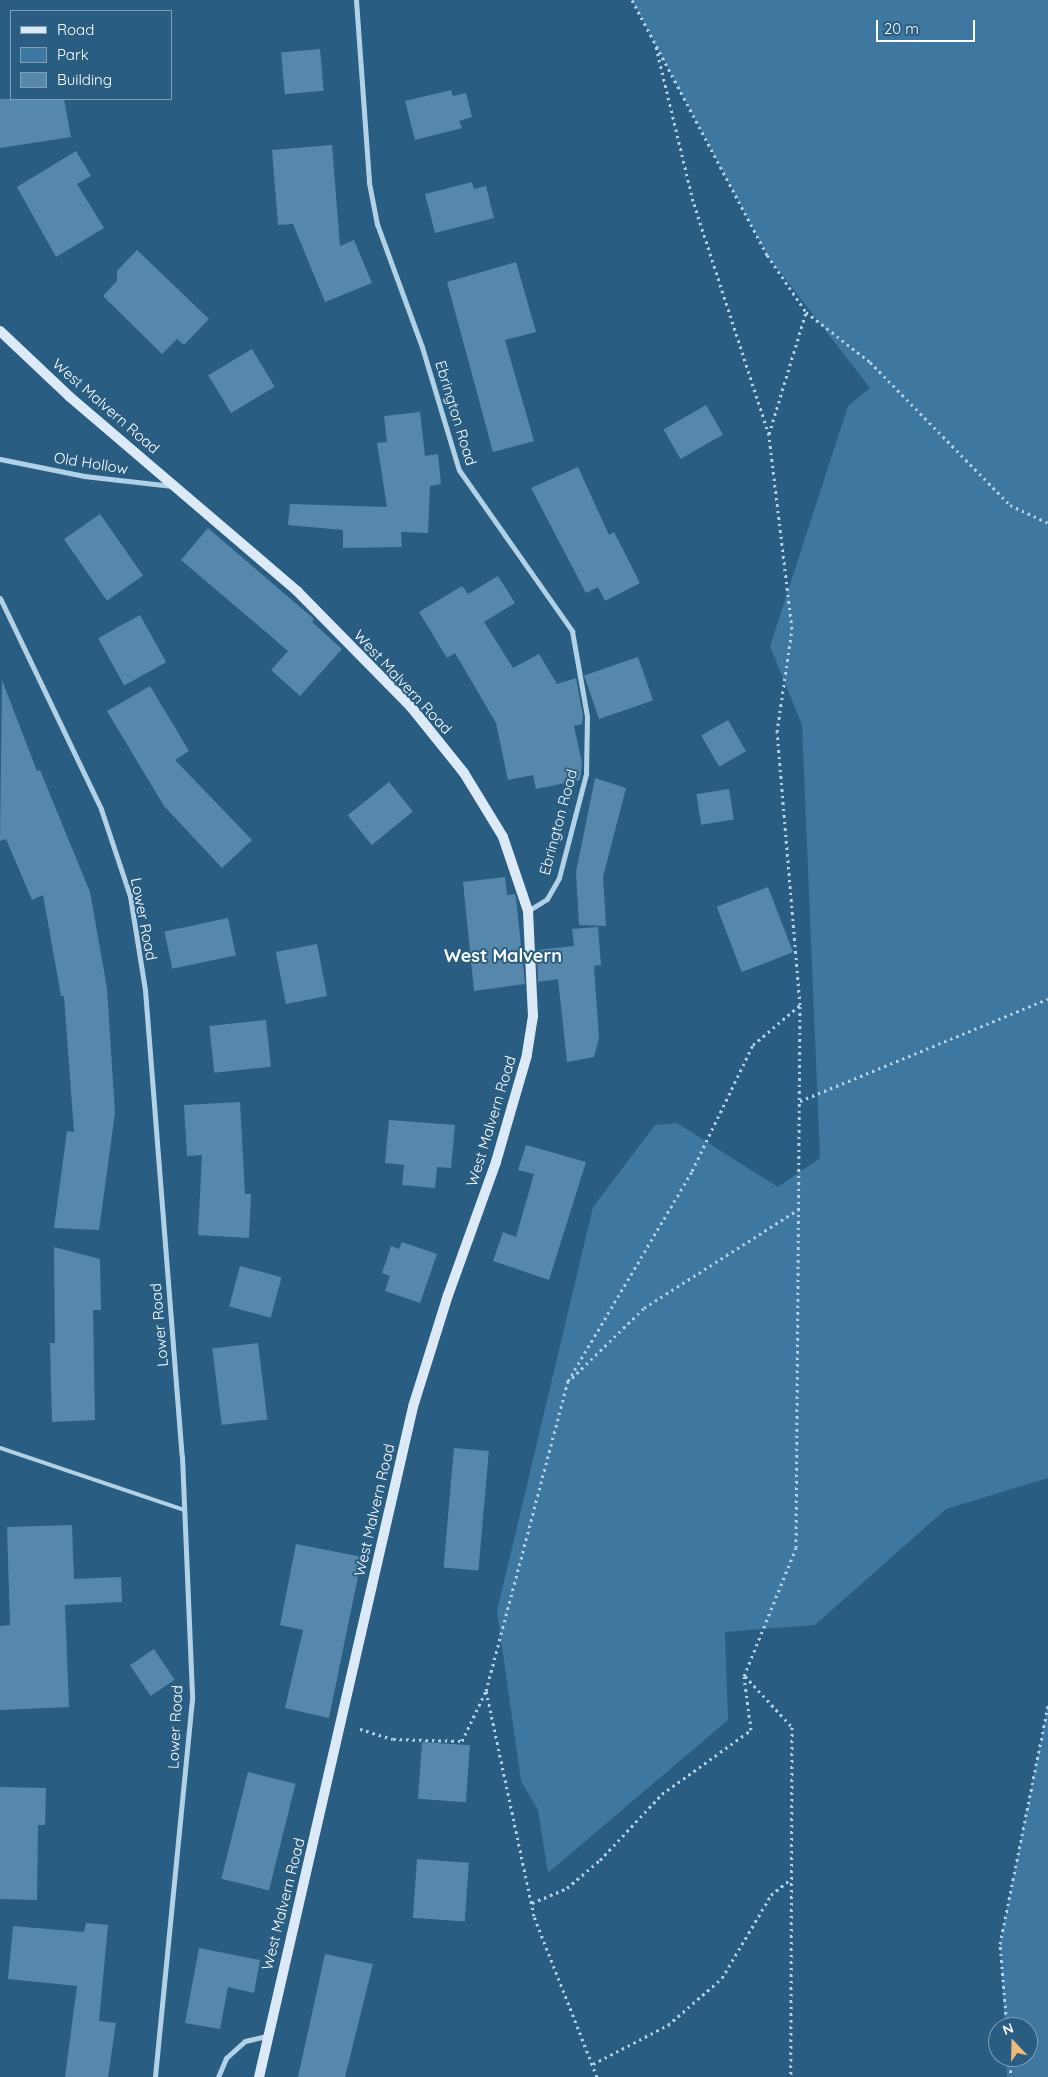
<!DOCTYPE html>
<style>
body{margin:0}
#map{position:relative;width:1048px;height:2077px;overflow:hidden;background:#295d82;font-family:Quicksand,sans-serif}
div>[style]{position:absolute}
.green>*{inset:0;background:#3e779f}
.building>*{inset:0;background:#5688ac;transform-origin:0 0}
.path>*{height:3px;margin-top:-1.5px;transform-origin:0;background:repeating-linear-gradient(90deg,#b1d1e6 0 2.5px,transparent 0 6.5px)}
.service>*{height:4px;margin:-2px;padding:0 2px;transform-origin:2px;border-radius:2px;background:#b1d1e6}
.minor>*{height:5px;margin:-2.5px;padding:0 2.5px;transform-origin:2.5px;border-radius:2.5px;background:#b1d1e6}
.secondary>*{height:10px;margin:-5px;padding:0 5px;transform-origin:5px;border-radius:5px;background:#dbeaf6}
span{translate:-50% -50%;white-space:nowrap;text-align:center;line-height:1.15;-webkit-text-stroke:4px #295d82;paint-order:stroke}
.street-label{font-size:15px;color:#fff}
.quarter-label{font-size:18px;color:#fff;font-weight:700}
.legend{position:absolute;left:10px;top:10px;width:162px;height:90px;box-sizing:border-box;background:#295d82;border:1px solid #7f9eb4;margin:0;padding:6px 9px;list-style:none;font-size:15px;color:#fff}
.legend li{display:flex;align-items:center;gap:10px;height:25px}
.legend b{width:25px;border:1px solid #7f9eb4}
.north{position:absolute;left:988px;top:2017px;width:50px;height:50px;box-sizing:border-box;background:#295d82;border:1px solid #7f9eb4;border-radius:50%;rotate:339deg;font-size:14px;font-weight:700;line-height:20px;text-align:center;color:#fff}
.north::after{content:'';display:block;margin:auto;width:18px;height:22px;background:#edba79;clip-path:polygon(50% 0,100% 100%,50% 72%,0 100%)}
.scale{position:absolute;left:876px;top:20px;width:99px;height:22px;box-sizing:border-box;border:2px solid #fff;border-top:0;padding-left:6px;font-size:15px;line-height:18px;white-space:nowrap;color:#fff;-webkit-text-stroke:4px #295d82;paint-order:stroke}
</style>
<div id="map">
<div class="green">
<div style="clip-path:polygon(632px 0,1048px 0,1048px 1478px,946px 1509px,815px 1625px,725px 1632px,728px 1720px,548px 1873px,538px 1810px,521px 1781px,497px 1611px,593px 1207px,655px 1125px,677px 1123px,778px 1187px,820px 1158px,802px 725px,770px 646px,848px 406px,870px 388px,767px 255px)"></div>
<div style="clip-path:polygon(1048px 1705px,1048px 2077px,1007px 2077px,1006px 2057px,1028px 2057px,1028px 2027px,1005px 2027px,1000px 1944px)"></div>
</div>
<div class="building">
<div style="left:320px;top:49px;width:42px;height:39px;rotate:85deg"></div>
<div style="clip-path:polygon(451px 90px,453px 96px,466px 93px,472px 117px,459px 121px,462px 128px,415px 140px,405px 101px)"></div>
<div style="clip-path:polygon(0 99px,64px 99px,71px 137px,0 148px)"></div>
<div style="clip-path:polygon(332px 145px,340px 246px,354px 240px,372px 283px,325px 302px,293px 224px,278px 225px,272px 150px)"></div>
<div style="clip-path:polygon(76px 151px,91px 176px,77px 184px,104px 228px,56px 257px,17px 187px)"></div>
<div style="clip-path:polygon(472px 182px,474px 189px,486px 186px,494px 218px,435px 233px,425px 194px)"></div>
<div style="clip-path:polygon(137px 250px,209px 319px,184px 345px,177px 339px,162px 354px,103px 296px,117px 281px,117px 271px)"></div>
<div style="clip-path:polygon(516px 262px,536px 332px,505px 340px,534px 441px,493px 452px,447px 282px)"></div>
<div style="left:252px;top:349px;width:44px;height:51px;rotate:59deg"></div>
<div style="left:706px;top:405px;width:34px;height:49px;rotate:60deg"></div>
<div style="clip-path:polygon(420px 412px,425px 456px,438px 454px,441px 484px,430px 486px,428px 533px,401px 532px,402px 547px,343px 548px,343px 530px,288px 525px,290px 504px,387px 507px,377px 443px,387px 442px,384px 416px)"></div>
<div style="clip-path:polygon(578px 467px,609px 535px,614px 532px,640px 583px,605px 601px,598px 587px,586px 593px,531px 488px)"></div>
<div style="left:100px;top:514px;width:75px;height:44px;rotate:55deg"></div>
<div style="clip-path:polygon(208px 528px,314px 619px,312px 622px,342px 649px,300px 696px,271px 670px,288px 651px,181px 560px)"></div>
<div style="clip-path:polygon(498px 576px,515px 603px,484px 622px,513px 668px,539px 654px,557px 684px,576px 678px,583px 716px,582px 724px,574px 726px,582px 763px,580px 780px,536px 789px,533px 775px,508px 780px,496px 723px,455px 653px,447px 658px,419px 612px,462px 586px,468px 594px)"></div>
<div style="left:140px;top:615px;width:54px;height:48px;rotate:61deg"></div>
<div style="left:638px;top:657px;width:46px;height:57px;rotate:71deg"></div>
<div style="clip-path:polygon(2px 680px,37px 771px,40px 770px,90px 892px,107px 988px,115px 1113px,99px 1230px,54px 1228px,67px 1131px,74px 1132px,64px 996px,61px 996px,43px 895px,32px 900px,6px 839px,0 841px)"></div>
<div style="clip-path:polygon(150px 686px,189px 751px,175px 760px,252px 840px,222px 868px,164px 806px,107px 711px)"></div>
<div style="left:728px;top:720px;width:36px;height:31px;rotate:60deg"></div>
<div style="clip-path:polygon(595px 778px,626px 788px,603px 877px,606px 926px,579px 925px,576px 872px)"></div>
<div style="left:389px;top:782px;width:38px;height:53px;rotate:51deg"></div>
<div style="left:729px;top:789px;width:31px;height:33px;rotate:81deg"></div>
<div style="clip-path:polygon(505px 877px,507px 895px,515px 894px,516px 898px,525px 984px,474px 991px,463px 882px)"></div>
<div style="left:768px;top:887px;width:70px;height:55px;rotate:69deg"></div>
<div style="left:228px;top:918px;width:38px;height:65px;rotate:78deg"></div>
<div style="clip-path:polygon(598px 927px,601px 965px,594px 966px,599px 1038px,594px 1057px,567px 1062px,558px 979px,538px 982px,537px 950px,574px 946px,572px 929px)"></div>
<div style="left:317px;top:944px;width:53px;height:42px;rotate:79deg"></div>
<div style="left:266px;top:1020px;width:47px;height:57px;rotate:84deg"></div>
<div style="clip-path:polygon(240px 1102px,245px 1194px,251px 1194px,249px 1238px,198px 1235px,202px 1155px,187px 1156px,184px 1105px)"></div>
<div style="clip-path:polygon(389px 1120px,455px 1125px,451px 1168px,437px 1167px,435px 1188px,402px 1185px,404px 1165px,385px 1163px)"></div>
<div style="clip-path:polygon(526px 1145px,586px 1162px,549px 1280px,493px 1261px,503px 1232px,516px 1237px,534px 1174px,518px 1170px)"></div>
<div style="clip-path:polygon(402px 1242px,437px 1254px,420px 1303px,385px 1291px,390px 1276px,382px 1273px,391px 1246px,399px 1249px)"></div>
<div style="clip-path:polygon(54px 1247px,100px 1259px,101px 1310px,93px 1310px,95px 1420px,52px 1422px,50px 1343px,55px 1343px)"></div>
<div style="left:240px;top:1266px;width:43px;height:42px;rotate:15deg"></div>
<div style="left:258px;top:1343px;width:77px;height:46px;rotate:83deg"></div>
<div style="left:454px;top:1448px;width:35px;height:120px;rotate:5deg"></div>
<div style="clip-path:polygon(72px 1525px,74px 1579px,121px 1577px,122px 1602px,65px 1605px,69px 1707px,0 1710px,0 1626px,10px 1625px,7px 1527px)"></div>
<div style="clip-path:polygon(296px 1544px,362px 1557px,329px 1718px,285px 1708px,303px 1630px,280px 1625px)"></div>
<div style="left:154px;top:1649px;width:37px;height:29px;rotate:56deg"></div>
<div style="left:422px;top:1742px;width:48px;height:57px;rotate:4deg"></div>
<div style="left:248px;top:1772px;width:49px;height:110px;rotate:14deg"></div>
<div style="clip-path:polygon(0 1787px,46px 1788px,45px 1825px,38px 1825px,37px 1900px,0 1899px)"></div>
<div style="left:417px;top:1859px;width:52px;height:59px;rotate:4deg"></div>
<div style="clip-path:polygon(86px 1923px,108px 1925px,99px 2021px,116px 2023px,108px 2077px,65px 2077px,77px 1986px,8px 1979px,13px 1926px,84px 1932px)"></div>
<div style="clip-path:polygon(199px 1948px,260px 1960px,254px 1993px,228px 1987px,220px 2029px,185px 2023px)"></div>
<div style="clip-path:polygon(325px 1954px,373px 1964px,345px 2077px,298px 2077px)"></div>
</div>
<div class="path">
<div style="left:632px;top:0;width:289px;rotate:62.1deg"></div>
<div style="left:767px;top:255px;width:69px;rotate:55.6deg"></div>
<div style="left:806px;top:312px;width:81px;rotate:38deg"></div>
<div style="left:870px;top:362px;width:200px;rotate:45.6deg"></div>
<div style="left:1010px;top:505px;width:42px;rotate:25.3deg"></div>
<div style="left:769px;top:434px;width:127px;rotate:-73.1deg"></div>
<div style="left:800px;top:1101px;width:268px;rotate:-22.4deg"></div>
<div style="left:572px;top:1378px;width:100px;rotate:-44.2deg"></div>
<div style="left:644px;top:1308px;width:184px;rotate:-32.6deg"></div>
<div style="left:745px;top:1676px;width:69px;rotate:47.3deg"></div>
<div style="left:792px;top:1727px;width:350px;rotate:90.2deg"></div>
<div style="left:360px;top:1729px;width:34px;rotate:17deg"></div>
<div style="left:393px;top:1739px;width:69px;rotate:1.7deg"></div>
<div style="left:462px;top:1741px;width:55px;rotate:-64.4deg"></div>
<div style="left:532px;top:1903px;width:38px;rotate:-23deg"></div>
<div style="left:567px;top:1888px;width:43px;rotate:-40.3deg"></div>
<div style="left:600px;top:1860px;width:91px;rotate:-46.8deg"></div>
<div style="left:662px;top:1794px;width:110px;rotate:-35.7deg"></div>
<div style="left:751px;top:1730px;width:54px;rotate:-97.4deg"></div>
<div style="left:744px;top:1676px;width:138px;rotate:-67.9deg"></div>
<div style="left:796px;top:1548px;width:543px;rotate:-89.58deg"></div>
<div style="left:1007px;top:2027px;width:83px;rotate:-94.8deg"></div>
<div style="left:1000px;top:1944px;width:244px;rotate:-78.6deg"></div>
<div style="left:1009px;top:2057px;width:20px;rotate:84deg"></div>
<div style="left:593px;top:2064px;width:85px;rotate:-27.5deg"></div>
<div style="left:668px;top:2025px;width:72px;rotate:-41deg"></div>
<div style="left:722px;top:1978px;width:96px;rotate:-59.4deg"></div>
<div style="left:771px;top:1895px;width:26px;rotate:-39deg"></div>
<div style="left:597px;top:2077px;width:173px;rotate:-111.4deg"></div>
<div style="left:534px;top:1916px;width:230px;rotate:-102deg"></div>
<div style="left:486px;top:1691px;width:321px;rotate:-75.2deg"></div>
<div style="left:568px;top:1381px;width:244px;rotate:-59.4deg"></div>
<div style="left:692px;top:1171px;width:140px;rotate:-64.2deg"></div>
<div style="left:753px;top:1045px;width:62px;rotate:-40.4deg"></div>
<div style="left:800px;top:1005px;width:274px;rotate:-94.8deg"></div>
<div style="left:777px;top:732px;width:104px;rotate:-81.7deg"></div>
<div style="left:792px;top:629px;width:195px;rotate:-96.8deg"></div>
<div style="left:769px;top:435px;width:246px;rotate:-108deg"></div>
<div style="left:693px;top:201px;width:163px;rotate:-103.5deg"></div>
</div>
<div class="service">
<div style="left:0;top:1448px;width:194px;rotate:18.6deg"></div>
</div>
<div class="minor">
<div style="left:356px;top:0;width:183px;rotate:85.9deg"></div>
<div style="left:369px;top:183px;width:42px;rotate:79deg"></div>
<div style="left:377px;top:224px;width:131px;rotate:69.9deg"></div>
<div style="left:422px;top:347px;width:128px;rotate:73.3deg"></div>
<div style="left:459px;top:470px;width:197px;rotate:54.9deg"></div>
<div style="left:572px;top:631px;width:86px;rotate:80deg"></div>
<div style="left:587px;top:716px;width:58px;rotate:91deg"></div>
<div style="left:586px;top:774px;width:107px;rotate:104.6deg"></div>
<div style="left:559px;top:878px;width:24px;rotate:120deg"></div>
<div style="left:547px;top:899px;width:22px;rotate:148deg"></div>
<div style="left:0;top:459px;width:86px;rotate:11.4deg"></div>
<div style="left:84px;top:476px;width:89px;rotate:6.5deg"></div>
<div style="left:0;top:598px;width:234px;rotate:64.4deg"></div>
<div style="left:101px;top:809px;width:92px;rotate:71.6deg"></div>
<div style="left:130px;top:896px;width:95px;rotate:80.9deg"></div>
<div style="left:145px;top:990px;width:467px;rotate:85.5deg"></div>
<div style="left:182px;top:1456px;width:243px;rotate:87.6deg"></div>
<div style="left:192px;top:1699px;width:380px;rotate:95.6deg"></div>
<div style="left:218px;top:2077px;width:21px;rotate:-67deg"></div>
<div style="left:226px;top:2058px;width:25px;rotate:-42deg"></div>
<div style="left:245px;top:2041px;width:22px;rotate:-13deg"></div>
</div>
<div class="secondary">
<div style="left:0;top:331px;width:96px;rotate:43.3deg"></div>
<div style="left:70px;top:397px;width:299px;rotate:40.5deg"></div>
<div style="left:297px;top:591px;width:163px;rotate:45.5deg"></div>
<div style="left:411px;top:707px;width:85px;rotate:51.2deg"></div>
<div style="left:464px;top:773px;width:75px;rotate:58.6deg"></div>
<div style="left:503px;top:837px;width:78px;rotate:71.3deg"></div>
<div style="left:528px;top:911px;width:105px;rotate:87.3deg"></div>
<div style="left:533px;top:1016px;width:39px;rotate:99deg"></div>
<div style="left:527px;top:1055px;width:111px;rotate:106.2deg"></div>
<div style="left:496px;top:1162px;width:141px;rotate:109.8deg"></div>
<div style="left:448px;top:1295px;width:117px;rotate:107.4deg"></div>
<div style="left:413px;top:1407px;width:687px;rotate:102.94deg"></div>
</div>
<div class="street-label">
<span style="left:106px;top:406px;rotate:41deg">West Malvern Road</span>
<span style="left:456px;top:413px;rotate:73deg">Ebrington Road</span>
<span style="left:91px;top:463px;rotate:9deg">Old Hollow</span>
<span style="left:403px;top:682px;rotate:47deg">West Malvern Road</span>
<span style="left:558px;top:822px;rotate:-75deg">Ebrington Road</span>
<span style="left:144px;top:919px;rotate:79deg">Lower Road</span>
<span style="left:491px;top:1121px;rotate:-73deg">West Malvern Road</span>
<span style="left:159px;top:1325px;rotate:-95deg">Lower Road</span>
<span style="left:374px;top:1510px;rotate:-77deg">West Malvern Road</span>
<span style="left:175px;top:1727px;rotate:-87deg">Lower Road</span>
<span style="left:283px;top:1904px;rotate:-76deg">West Malvern Road</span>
</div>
<div class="quarter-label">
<span style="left:503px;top:956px">West Malvern</span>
</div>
<ul class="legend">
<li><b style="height:6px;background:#dbeaf6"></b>Road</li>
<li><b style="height:14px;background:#3e779f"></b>Park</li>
<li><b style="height:14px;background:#5688ac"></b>Building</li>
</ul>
<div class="north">N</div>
<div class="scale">20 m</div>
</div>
